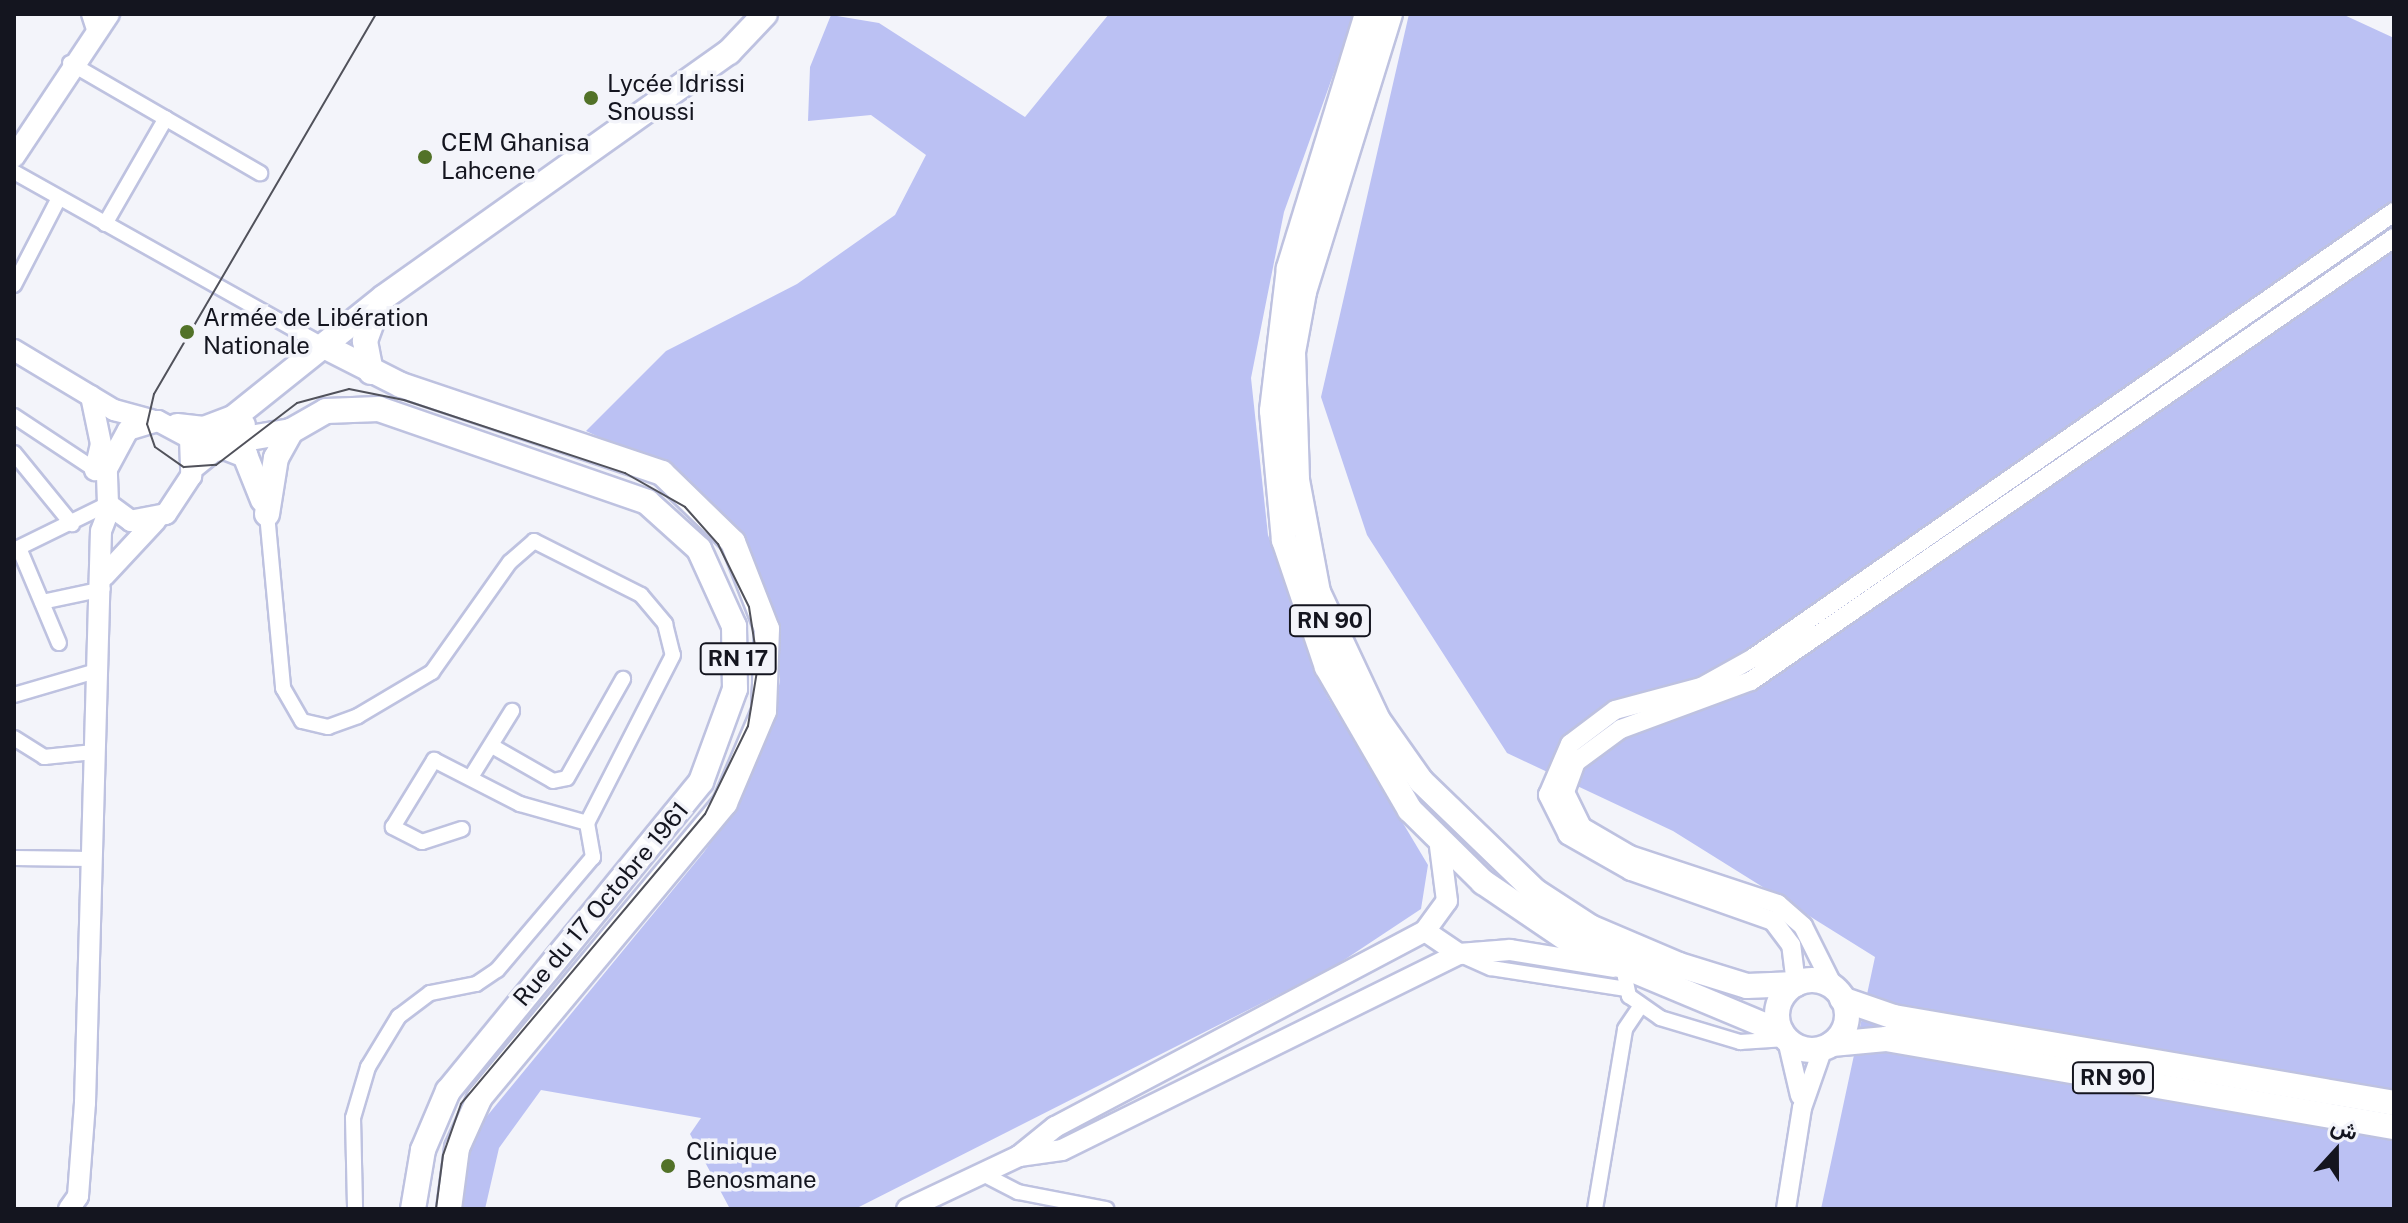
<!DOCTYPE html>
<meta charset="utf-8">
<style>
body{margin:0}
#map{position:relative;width:2408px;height:1223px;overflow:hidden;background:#f3f4fa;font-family:"Public Sans",Vazirmatn,sans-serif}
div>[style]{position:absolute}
.green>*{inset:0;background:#bbc1f3}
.roads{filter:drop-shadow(2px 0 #bec2e0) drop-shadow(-2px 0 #bec2e0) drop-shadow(0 2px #bec2e0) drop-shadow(0 -2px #bec2e0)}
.minor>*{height:14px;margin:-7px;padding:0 7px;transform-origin:7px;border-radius:7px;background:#fff}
.tertiary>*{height:18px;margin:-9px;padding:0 9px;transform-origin:9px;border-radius:9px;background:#fff}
.secondary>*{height:20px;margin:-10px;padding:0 10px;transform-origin:10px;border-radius:10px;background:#fff}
.primary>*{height:24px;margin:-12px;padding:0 12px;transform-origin:12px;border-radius:12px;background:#fff}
.trunk>*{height:24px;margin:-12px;padding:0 12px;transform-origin:12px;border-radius:12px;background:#fff}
.trunk>.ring{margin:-12px;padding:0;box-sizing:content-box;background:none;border:24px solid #fff;border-radius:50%}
.tram>*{height:2px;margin:-1px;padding:0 1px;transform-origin:1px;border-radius:1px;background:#51525b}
.dots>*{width:22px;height:22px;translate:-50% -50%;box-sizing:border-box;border:4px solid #f3f4fa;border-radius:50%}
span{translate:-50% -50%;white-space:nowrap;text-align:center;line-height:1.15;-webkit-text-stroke:7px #f3f4fa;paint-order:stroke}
.shield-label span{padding:2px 6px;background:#f3f4fa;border:2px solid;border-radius:6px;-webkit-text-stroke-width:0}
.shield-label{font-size:22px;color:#14151f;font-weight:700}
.poi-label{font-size:24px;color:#14151f}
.left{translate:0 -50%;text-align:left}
.street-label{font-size:24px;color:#14151f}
.frame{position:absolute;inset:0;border:16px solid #14151f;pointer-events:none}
.north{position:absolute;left:2296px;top:1111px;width:80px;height:80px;-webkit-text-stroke:6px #f3f4fa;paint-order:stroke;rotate:21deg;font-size:22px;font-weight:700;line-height:32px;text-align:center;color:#14151f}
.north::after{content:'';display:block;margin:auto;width:28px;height:36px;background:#14151f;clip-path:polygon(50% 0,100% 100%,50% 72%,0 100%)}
</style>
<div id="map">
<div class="green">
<div style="clip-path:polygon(1109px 14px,1355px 14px,1284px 212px,1251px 378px,1268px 535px,1327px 696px,1428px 865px,1421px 909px,1335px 966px,855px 1209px,730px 1209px,690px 1134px,701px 1118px,541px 1090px,499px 1148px,485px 1209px,455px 1209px,469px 1138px,704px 852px,738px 803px,775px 713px,780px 679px,773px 607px,749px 548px,689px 479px,586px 431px,666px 351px,797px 284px,895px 215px,926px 155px,871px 115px,808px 121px,810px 67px,831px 15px,879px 23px,1025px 117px)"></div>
<div style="clip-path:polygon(1409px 14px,2342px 14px,2394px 38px,2394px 1209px,1821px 1209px,1875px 957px,1673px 831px,1507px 753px,1367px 535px,1321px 397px)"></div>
</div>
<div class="roads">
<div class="minor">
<div style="left:89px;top:14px;width:16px;rotate:72deg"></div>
<div style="left:70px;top:63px;width:220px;rotate:30.1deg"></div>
<div style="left:14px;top:172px;width:358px;rotate:29.3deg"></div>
<div style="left:105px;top:224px;width:122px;rotate:-60.1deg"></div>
<div style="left:14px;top:285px;width:98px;rotate:-62.7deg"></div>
<div style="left:14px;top:416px;width:103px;rotate:33.5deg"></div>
<div style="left:14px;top:453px;width:92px;rotate:50.8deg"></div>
<div style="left:267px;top:514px;width:175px;rotate:84.7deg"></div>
<div style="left:283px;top:688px;width:38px;rotate:60deg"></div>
<div style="left:302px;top:721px;width:27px;rotate:13deg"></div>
<div style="left:328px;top:727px;width:32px;rotate:-20deg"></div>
<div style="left:358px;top:716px;width:86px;rotate:-30.7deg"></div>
<div style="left:432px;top:672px;width:135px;rotate:-54.7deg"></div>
<div style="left:510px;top:562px;width:32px;rotate:-41deg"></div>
<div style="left:534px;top:541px;width:120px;rotate:26.8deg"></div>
<div style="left:641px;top:595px;width:38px;rotate:50deg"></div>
<div style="left:665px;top:624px;width:32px;rotate:76deg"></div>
<div style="left:673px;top:655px;width:189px;rotate:117.1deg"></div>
<div style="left:587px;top:823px;width:35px;rotate:80deg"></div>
<div style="left:593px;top:857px;width:148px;rotate:130.3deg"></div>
<div style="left:497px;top:970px;width:25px;rotate:146deg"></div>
<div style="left:476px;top:984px;width:47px;rotate:168.9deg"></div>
<div style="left:430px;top:993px;width:39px;rotate:143deg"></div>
<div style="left:399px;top:1016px;width:60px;rotate:121.3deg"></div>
<div style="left:368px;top:1067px;width:53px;rotate:106.4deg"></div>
<div style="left:353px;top:1118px;width:91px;rotate:88.7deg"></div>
<div style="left:19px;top:548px;width:103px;rotate:67.2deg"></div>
<div style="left:14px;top:550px;width:105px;rotate:-26.1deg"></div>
<div style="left:42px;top:602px;width:62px;rotate:-12deg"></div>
<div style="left:14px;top:695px;width:85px;rotate:-16.3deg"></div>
<div style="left:14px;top:738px;width:36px;rotate:32deg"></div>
<div style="left:44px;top:757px;width:50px;rotate:-5.7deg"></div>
<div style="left:492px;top:746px;width:70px;rotate:29.8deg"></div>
<div style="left:553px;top:781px;width:14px;rotate:-12deg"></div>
<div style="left:567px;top:778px;width:114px;rotate:-60.5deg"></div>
<div style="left:471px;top:777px;width:78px;rotate:-58.2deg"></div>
<div style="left:462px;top:829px;width:42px;rotate:162deg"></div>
<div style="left:422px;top:842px;width:33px;rotate:-153deg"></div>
<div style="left:393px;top:827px;width:79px;rotate:-58.5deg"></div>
<div style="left:434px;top:760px;width:97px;rotate:27.1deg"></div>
<div style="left:520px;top:804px;width:70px;rotate:15.8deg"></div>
<div style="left:14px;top:858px;width:78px;rotate:0.7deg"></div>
<div style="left:1459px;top:954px;width:35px;rotate:24deg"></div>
<div style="left:1491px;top:968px;width:137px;rotate:8.8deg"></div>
<div style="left:1623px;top:968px;width:29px;rotate:78deg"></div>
<div style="left:1629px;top:996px;width:38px;rotate:35deg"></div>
<div style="left:1660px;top:1018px;width:84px;rotate:16.7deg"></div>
<div style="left:1740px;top:1042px;width:46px;rotate:-3.7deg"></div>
<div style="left:981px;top:1173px;width:42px;rotate:27.2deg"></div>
<div style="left:1018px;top:1192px;width:90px;rotate:10.9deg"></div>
<div style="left:1595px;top:1209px;width:182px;rotate:-80.5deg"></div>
<div style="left:1625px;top:1029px;width:27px;rotate:-56deg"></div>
</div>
<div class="tertiary">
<div style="left:1796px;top:984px;width:39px;rotate:-97deg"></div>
<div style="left:1791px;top:945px;width:30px;rotate:-127deg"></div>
<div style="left:1773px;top:921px;width:151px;rotate:-160.6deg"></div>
<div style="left:1631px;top:871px;width:73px;rotate:-150.3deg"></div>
<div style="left:1568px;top:835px;width:45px;rotate:-116.6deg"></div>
<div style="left:1548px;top:795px;width:56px;rotate:-66.7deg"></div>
<div style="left:1570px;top:744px;width:56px;rotate:-37.1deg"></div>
<div style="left:1615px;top:710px;width:89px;rotate:-15deg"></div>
<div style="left:1701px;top:687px;width:60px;rotate:-29.1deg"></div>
<div style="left:1753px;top:658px;width:781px;rotate:-34.83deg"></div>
<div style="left:1834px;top:988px;width:69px;rotate:-116.6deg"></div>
<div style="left:1803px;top:926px;width:33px;rotate:-139deg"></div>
<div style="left:1778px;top:904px;width:156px;rotate:-161.7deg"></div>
<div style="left:1630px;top:855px;width:56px;rotate:-149.7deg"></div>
<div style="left:1582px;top:827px;width:39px;rotate:-116deg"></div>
<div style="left:1565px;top:792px;width:32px;rotate:-70deg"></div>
<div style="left:1576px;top:762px;width:56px;rotate:-36.3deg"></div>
<div style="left:1621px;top:729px;width:139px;rotate:-20.3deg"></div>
<div style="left:1751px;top:681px;width:781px;rotate:-34.57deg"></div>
<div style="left:1787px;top:1040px;width:57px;rotate:76.9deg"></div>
<div style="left:1786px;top:1209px;width:102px;rotate:-81deg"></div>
<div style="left:1802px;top:1108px;width:64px;rotate:-70.7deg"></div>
</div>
<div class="secondary">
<div style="left:14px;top:157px;width:172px;rotate:-56.4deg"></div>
<div style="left:14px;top:350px;width:117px;rotate:31deg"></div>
<div style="left:114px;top:410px;width:39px;rotate:15deg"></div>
<div style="left:91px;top:396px;width:49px;rotate:78.2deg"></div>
<div style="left:101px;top:444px;width:27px;rotate:103deg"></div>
<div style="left:158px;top:421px;width:36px;rotate:28deg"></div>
<div style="left:190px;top:438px;width:38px;rotate:88deg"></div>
<div style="left:191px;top:476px;width:45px;rotate:123.3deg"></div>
<div style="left:166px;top:514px;width:36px;rotate:169deg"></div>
<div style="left:131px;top:521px;width:29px;rotate:-144deg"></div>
<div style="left:108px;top:504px;width:35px;rotate:-92deg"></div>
<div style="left:107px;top:469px;width:44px;rotate:-61.7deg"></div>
<div style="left:128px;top:430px;width:31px;rotate:-17deg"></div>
<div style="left:104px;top:576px;width:76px;rotate:-47.1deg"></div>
<div style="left:1425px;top:931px;width:41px;rotate:34.1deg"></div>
<div style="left:1019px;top:1156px;width:43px;rotate:-7.9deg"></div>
<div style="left:1062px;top:1150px;width:443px;rotate:-26.3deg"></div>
<div style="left:1459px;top:954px;width:51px;rotate:-4.5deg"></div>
<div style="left:1510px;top:950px;width:106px;rotate:9.2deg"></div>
<div style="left:69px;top:1209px;width:16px;rotate:-55deg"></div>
<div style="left:78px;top:1196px;width:93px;rotate:-85.7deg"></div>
<div style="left:85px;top:1103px;width:572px;rotate:-88.4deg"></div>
<div style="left:101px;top:531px;width:25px;rotate:-69deg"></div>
<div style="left:907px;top:1209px;width:124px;rotate:-25.3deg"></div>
<div style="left:1019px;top:1156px;width:46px;rotate:-38.9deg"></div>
<div style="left:1055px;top:1127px;width:419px;rotate:-27.9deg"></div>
<div style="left:1425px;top:931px;width:37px;rotate:-54deg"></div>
<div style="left:1447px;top:901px;width:55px;rotate:-97.3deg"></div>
</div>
<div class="primary">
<div style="left:326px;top:347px;width:84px;rotate:26.9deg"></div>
<div style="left:401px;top:385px;width:275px;rotate:18.6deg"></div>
<div style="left:662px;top:473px;width:99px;rotate:44.2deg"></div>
<div style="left:733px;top:542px;width:93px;rotate:68.7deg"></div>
<div style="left:767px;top:629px;width:82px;rotate:92.1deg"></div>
<div style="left:764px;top:711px;width:100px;rotate:113deg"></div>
<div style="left:725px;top:803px;width:383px;rotate:129.8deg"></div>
<div style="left:480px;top:1097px;width:56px;rotate:114.3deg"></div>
<div style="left:457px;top:1148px;width:62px;rotate:97.5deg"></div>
<div style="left:371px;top:372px;width:32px;rotate:-101deg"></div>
<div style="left:365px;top:341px;width:37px;rotate:-70deg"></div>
<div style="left:177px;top:426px;width:27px;rotate:6deg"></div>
<div style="left:204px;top:429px;width:31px;rotate:-21deg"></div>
<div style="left:233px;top:418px;width:193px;rotate:-38.7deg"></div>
<div style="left:384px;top:297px;width:423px;rotate:-35.4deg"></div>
<div style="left:729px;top:52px;width:52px;rotate:-46.5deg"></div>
<div style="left:221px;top:443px;width:71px;rotate:-9.7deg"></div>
<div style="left:205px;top:451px;width:20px;rotate:-11deg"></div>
<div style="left:225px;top:447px;width:22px;rotate:22deg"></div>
<div style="left:245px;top:455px;width:48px;rotate:68.2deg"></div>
<div style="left:194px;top:465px;width:63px;rotate:-39.2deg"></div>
<div style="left:267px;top:514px;width:57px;rotate:-80.9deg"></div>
<div style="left:276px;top:458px;width:31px;rotate:-61deg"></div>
<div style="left:291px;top:431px;width:40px;rotate:-29.7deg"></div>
<div style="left:326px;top:411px;width:53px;rotate:-2.2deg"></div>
<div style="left:379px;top:409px;width:284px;rotate:19.1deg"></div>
<div style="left:647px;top:502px;width:70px;rotate:42.1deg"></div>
<div style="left:699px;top:549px;width:85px;rotate:65.6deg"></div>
<div style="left:734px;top:626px;width:63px;rotate:89.1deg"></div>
<div style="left:735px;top:689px;width:99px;rotate:110.1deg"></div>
<div style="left:701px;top:782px;width:399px;rotate:129.3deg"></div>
<div style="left:448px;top:1091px;width:64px;rotate:113deg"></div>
<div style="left:423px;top:1150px;width:60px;rotate:99.6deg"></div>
</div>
<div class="trunk">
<div style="left:1367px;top:14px;width:266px;rotate:107.1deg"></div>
<div style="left:1289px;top:268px;width:144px;rotate:96.8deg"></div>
<div style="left:1272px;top:411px;width:130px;rotate:84.7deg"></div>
<div style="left:1284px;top:540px;width:134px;rotate:71.3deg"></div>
<div style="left:1327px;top:667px;width:165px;rotate:59.9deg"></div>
<div style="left:1410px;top:810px;width:103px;rotate:44.6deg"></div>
<div style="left:1483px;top:882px;width:117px;rotate:34.2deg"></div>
<div style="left:1580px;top:948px;width:218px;rotate:22.7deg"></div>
<div style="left:1390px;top:14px;width:291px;rotate:107.2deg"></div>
<div style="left:1304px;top:292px;width:61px;rotate:100.4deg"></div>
<div style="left:1293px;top:352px;width:128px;rotate:88.2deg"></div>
<div style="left:1297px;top:480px;width:114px;rotate:79.4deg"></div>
<div style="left:1318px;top:592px;width:141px;rotate:64.9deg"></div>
<div style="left:1378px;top:720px;width:75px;rotate:54.8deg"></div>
<div style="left:1421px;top:781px;width:158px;rotate:44deg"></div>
<div style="left:1535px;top:891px;width:66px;rotate:33.2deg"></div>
<div style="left:1590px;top:927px;width:97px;rotate:23.1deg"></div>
<div style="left:1679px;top:965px;width:71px;rotate:17.2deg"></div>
<div style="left:1747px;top:986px;width:49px;rotate:-2.3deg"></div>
<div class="ring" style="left:1777px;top:980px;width:46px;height:46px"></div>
<div style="left:1842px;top:999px;width:55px;rotate:19.1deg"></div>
<div style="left:1894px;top:1017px;width:507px;rotate:9.76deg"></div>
<div style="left:1832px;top:1044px;width:54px;rotate:-5.3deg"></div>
<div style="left:1886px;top:1039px;width:516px;rotate:9.83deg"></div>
</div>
</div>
<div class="tram">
<div style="left:376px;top:14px;width:440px;rotate:120.3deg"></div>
<div style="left:154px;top:394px;width:31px;rotate:103deg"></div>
<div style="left:147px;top:424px;width:24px;rotate:71deg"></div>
<div style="left:155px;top:447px;width:35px;rotate:35deg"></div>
<div style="left:184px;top:467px;width:32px;rotate:-4deg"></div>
<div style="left:216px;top:465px;width:102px;rotate:-37.4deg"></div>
<div style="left:297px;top:403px;width:54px;rotate:-15.1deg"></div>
<div style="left:349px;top:389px;width:56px;rotate:11.3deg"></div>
<div style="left:404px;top:400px;width:233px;rotate:18.3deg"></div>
<div style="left:625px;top:473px;width:69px;rotate:29.5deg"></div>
<div style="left:685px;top:507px;width:50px;rotate:48.3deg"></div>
<div style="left:718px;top:544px;width:70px;rotate:63.8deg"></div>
<div style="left:749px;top:607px;width:59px;rotate:81.2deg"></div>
<div style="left:758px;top:665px;width:62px;rotate:99.3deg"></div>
<div style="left:748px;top:726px;width:98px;rotate:116deg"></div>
<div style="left:705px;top:814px;width:379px;rotate:130.1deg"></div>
<div style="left:461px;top:1104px;width:54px;rotate:109.4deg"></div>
<div style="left:443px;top:1155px;width:54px;rotate:97.4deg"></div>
</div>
<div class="dots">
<div style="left:591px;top:98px;background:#527228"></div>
<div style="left:425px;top:157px;background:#527228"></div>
<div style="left:187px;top:332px;background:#527228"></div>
<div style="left:668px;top:1166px;background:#527228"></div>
</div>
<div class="shield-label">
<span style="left:1330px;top:621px">RN 90</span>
<span style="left:738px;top:659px">RN 17</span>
<span style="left:2113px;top:1078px">RN 90</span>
</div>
<div class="poi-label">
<span class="left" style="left:607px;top:98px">Lycée Idrissi<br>Snoussi</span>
<span class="left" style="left:441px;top:157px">CEM Ghanisa<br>Lahcene</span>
<span class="left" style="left:203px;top:332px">Armée de Libération<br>Nationale</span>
<span class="left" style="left:686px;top:1166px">Clinique<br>Benosmane</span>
</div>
<div class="street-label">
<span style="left:601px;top:904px;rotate:-50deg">Rue du 17 Octobre 1961</span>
</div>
<div class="frame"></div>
<div class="north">ش</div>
</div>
